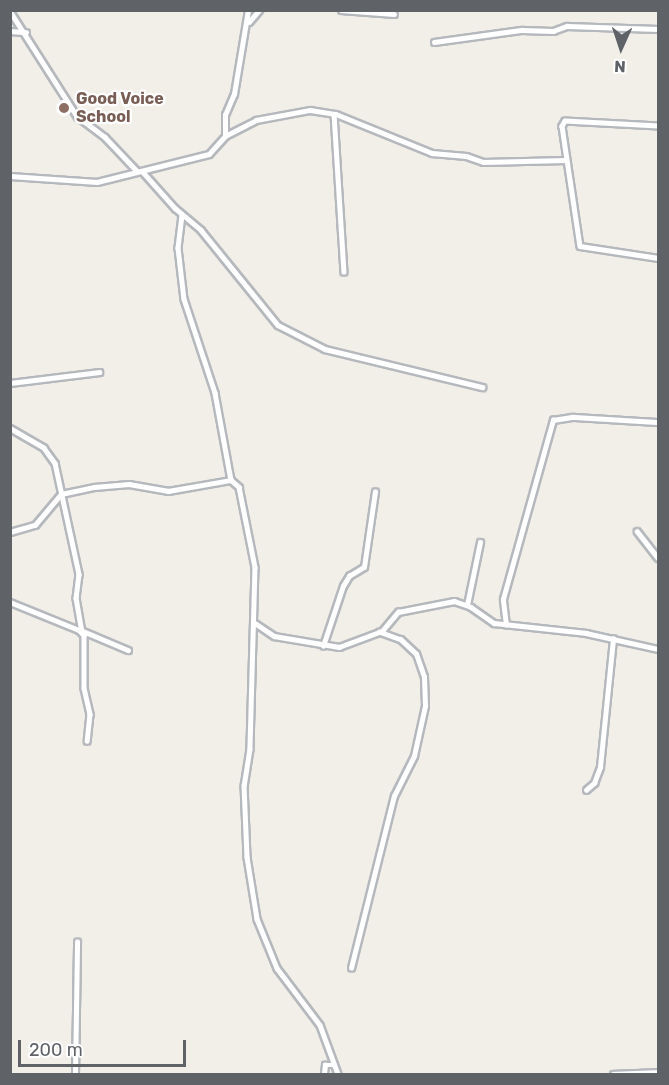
<!DOCTYPE html>
<style>
body{margin:0}
#map{position:relative;width:669px;height:1085px;overflow:hidden;background:#f1efe8;font-family:Rubik,sans-serif}
div>[style]{position:absolute}
.roads{filter:drop-shadow(2px 0 #b5b8bc) drop-shadow(-2px 0 #b5b8bc) drop-shadow(0 2px #b5b8bc) drop-shadow(0 -2px #b5b8bc)}
.minor>*{height:4.5px;margin:-2.25px;padding:0 2.25px;transform-origin:2.25px;border-radius:2.25px;background:#fff}
.dots>*{width:16px;height:16px;translate:-50% -50%;box-sizing:border-box;border:3px solid #fff;border-radius:50%}
span{translate:-50% -50%;white-space:nowrap;text-align:center;line-height:1.15;-webkit-text-stroke:4.5px #fff;paint-order:stroke}
.education-label{font-size:16px;color:#785e54;font-weight:700}
.left{translate:0 -50%;text-align:left}
.frame{position:absolute;inset:0;border:12px solid #5f6368;pointer-events:none}
.north{position:absolute;left:591px;top:18px;width:60px;height:60px;-webkit-text-stroke:4px #fff;paint-order:stroke;rotate:183deg;font-size:16px;font-weight:700;line-height:24px;text-align:center;color:#5f6368}
.north::after{content:'';display:block;margin:auto;width:21px;height:27px;background:#5f6368;clip-path:polygon(50% 0,100% 100%,50% 72%,0 100%)}
.scale{position:absolute;left:18px;top:1040px;width:168px;height:27px;box-sizing:border-box;border:3px solid #5f6368;border-top:0;padding-left:8px;font-size:18px;line-height:21px;white-space:nowrap;color:#5f6368;-webkit-text-stroke:4px #fff;paint-order:stroke}
</style>
<div id="map">
<div class="roads">
<div class="minor">
<div style="left:341px;top:10px;width:53px;rotate:4.3deg"></div>
<div style="left:10px;top:11px;width:125px;rotate:57.5deg"></div>
<div style="left:77px;top:116px;width:35px;rotate:37deg"></div>
<div style="left:105px;top:137px;width:47px;rotate:46.7deg"></div>
<div style="left:249px;top:22px;width:16px;rotate:-50deg"></div>
<div style="left:10px;top:31px;width:16px;rotate:4deg"></div>
<div style="left:434px;top:42px;width:89px;rotate:-7.8deg"></div>
<div style="left:522px;top:30px;width:31px;rotate:2deg"></div>
<div style="left:553px;top:31px;width:15px;rotate:-20deg"></div>
<div style="left:567px;top:26px;width:91px;rotate:1.9deg"></div>
<div style="left:334px;top:114px;width:158px;rotate:86.4deg"></div>
<div style="left:658px;top:126px;width:93px;rotate:-176.9deg"></div>
<div style="left:565px;top:121px;width:6px;rotate:121deg"></div>
<div style="left:562px;top:126px;width:121px;rotate:81.5deg"></div>
<div style="left:580px;top:246px;width:79px;rotate:8.7deg"></div>
<div style="left:225px;top:136px;width:35px;rotate:-27deg"></div>
<div style="left:256px;top:120px;width:55px;rotate:-10.5deg"></div>
<div style="left:310px;top:110px;width:26px;rotate:9deg"></div>
<div style="left:336px;top:114px;width:104px;rotate:22.1deg"></div>
<div style="left:432px;top:153px;width:34px;rotate:5deg"></div>
<div style="left:466px;top:156px;width:18px;rotate:19deg"></div>
<div style="left:483px;top:162px;width:83px;rotate:-1.4deg"></div>
<div style="left:142px;top:171px;width:50px;rotate:48.3deg"></div>
<div style="left:175px;top:208px;width:34px;rotate:40deg"></div>
<div style="left:201px;top:230px;width:122px;rotate:51deg"></div>
<div style="left:278px;top:325px;width:53px;rotate:27.1deg"></div>
<div style="left:325px;top:349px;width:162px;rotate:13.6deg"></div>
<div style="left:10px;top:176px;width:87px;rotate:3.9deg"></div>
<div style="left:97px;top:182px;width:115px;rotate:-14deg"></div>
<div style="left:209px;top:154px;width:24px;rotate:-48deg"></div>
<div style="left:225px;top:136px;width:21px;rotate:-90deg"></div>
<div style="left:225px;top:115px;width:23px;rotate:-67deg"></div>
<div style="left:234px;top:94px;width:85px;rotate:-80.5deg"></div>
<div style="left:182px;top:215px;width:33px;rotate:97deg"></div>
<div style="left:178px;top:248px;width:51px;rotate:83.3deg"></div>
<div style="left:184px;top:299px;width:99px;rotate:71.7deg"></div>
<div style="left:215px;top:393px;width:88px;rotate:79.6deg"></div>
<div style="left:10px;top:383px;width:90px;rotate:-7deg"></div>
<div style="left:10px;top:428px;width:39px;rotate:30deg"></div>
<div style="left:44px;top:448px;width:19px;rotate:54deg"></div>
<div style="left:55px;top:463px;width:114px;rotate:77.8deg"></div>
<div style="left:79px;top:574px;width:24px;rotate:97deg"></div>
<div style="left:76px;top:598px;width:35px;rotate:80deg"></div>
<div style="left:637px;top:531px;width:34px;rotate:52deg"></div>
<div style="left:10px;top:532px;width:26px;rotate:-16deg"></div>
<div style="left:35px;top:525px;width:40px;rotate:-50deg"></div>
<div style="left:61px;top:494px;width:34px;rotate:-12deg"></div>
<div style="left:94px;top:487px;width:35px;rotate:-5deg"></div>
<div style="left:129px;top:484px;width:40px;rotate:10deg"></div>
<div style="left:168px;top:491px;width:64px;rotate:-9.9deg"></div>
<div style="left:231px;top:480px;width:11px;rotate:41deg"></div>
<div style="left:239px;top:487px;width:82px;rotate:78.7deg"></div>
<div style="left:255px;top:567px;width:182px;rotate:91.6deg"></div>
<div style="left:250px;top:749px;width:36px;rotate:99deg"></div>
<div style="left:244px;top:785px;width:72px;rotate:87.6deg"></div>
<div style="left:247px;top:857px;width:63px;rotate:80.8deg"></div>
<div style="left:257px;top:919px;width:53px;rotate:67.8deg"></div>
<div style="left:277px;top:968px;width:71px;rotate:53deg"></div>
<div style="left:320px;top:1025px;width:52px;rotate:69.8deg"></div>
<div style="left:10px;top:602px;width:74px;rotate:22.1deg"></div>
<div style="left:79px;top:630px;width:7px;rotate:45deg"></div>
<div style="left:84px;top:635px;width:53px;rotate:90deg"></div>
<div style="left:84px;top:688px;width:27px;rotate:77deg"></div>
<div style="left:90px;top:714px;width:27px;rotate:96deg"></div>
<div style="left:467px;top:605px;width:64px;rotate:-78.3deg"></div>
<div style="left:255px;top:623px;width:23px;rotate:34deg"></div>
<div style="left:274px;top:636px;width:66px;rotate:9.6deg"></div>
<div style="left:339px;top:647px;width:46px;rotate:-20.4deg"></div>
<div style="left:382px;top:631px;width:25px;rotate:-50deg"></div>
<div style="left:398px;top:612px;width:57px;rotate:-11.1deg"></div>
<div style="left:454px;top:601px;width:18px;rotate:19deg"></div>
<div style="left:471px;top:607px;width:28px;rotate:35deg"></div>
<div style="left:494px;top:623px;width:93px;rotate:6.2deg"></div>
<div style="left:586px;top:633px;width:74px;rotate:12.5deg"></div>
<div style="left:506px;top:625px;width:26px;rotate:-97deg"></div>
<div style="left:503px;top:599px;width:186px;rotate:-74.4deg"></div>
<div style="left:553px;top:420px;width:20px;rotate:-9deg"></div>
<div style="left:573px;top:417px;width:85px;rotate:3.4deg"></div>
<div style="left:83px;top:631px;width:49px;rotate:22.9deg"></div>
<div style="left:323px;top:646px;width:63px;rotate:-71.6deg"></div>
<div style="left:343px;top:586px;width:12px;rotate:-59deg"></div>
<div style="left:349px;top:576px;width:17px;rotate:-31deg"></div>
<div style="left:364px;top:567px;width:76px;rotate:-81.7deg"></div>
<div style="left:586px;top:790px;width:11px;rotate:-41deg"></div>
<div style="left:594px;top:783px;width:17px;rotate:-69deg"></div>
<div style="left:600px;top:767px;width:129px;rotate:-84.2deg"></div>
<div style="left:351px;top:968px;width:177px;rotate:-76deg"></div>
<div style="left:394px;top:796px;width:45px;rotate:-63.4deg"></div>
<div style="left:414px;top:756px;width:51px;rotate:-77.6deg"></div>
<div style="left:425px;top:706px;width:29px;rotate:-92deg"></div>
<div style="left:424px;top:677px;width:24px;rotate:-109deg"></div>
<div style="left:416px;top:654px;width:21px;rotate:-137deg"></div>
<div style="left:401px;top:640px;width:23px;rotate:-160deg"></div>
<div style="left:75px;top:1074px;width:132px;rotate:-89.1deg"></div>
<div style="left:324px;top:1074px;width:9px;rotate:-84deg"></div>
<div style="left:325px;top:1065px;width:10px"></div>
<div style="left:613px;top:1074px;width:45px;rotate:-2.5deg"></div>
</div>
</div>
<div class="dots">
<div style="left:64px;top:108px;background:#8d6e63"></div>
</div>
<div class="education-label">
<span class="left" style="left:76px;top:108px">Good Voice<br>School</span>
</div>
<div class="frame"></div>
<div class="north">N</div>
<div class="scale">200 m</div>
</div>
